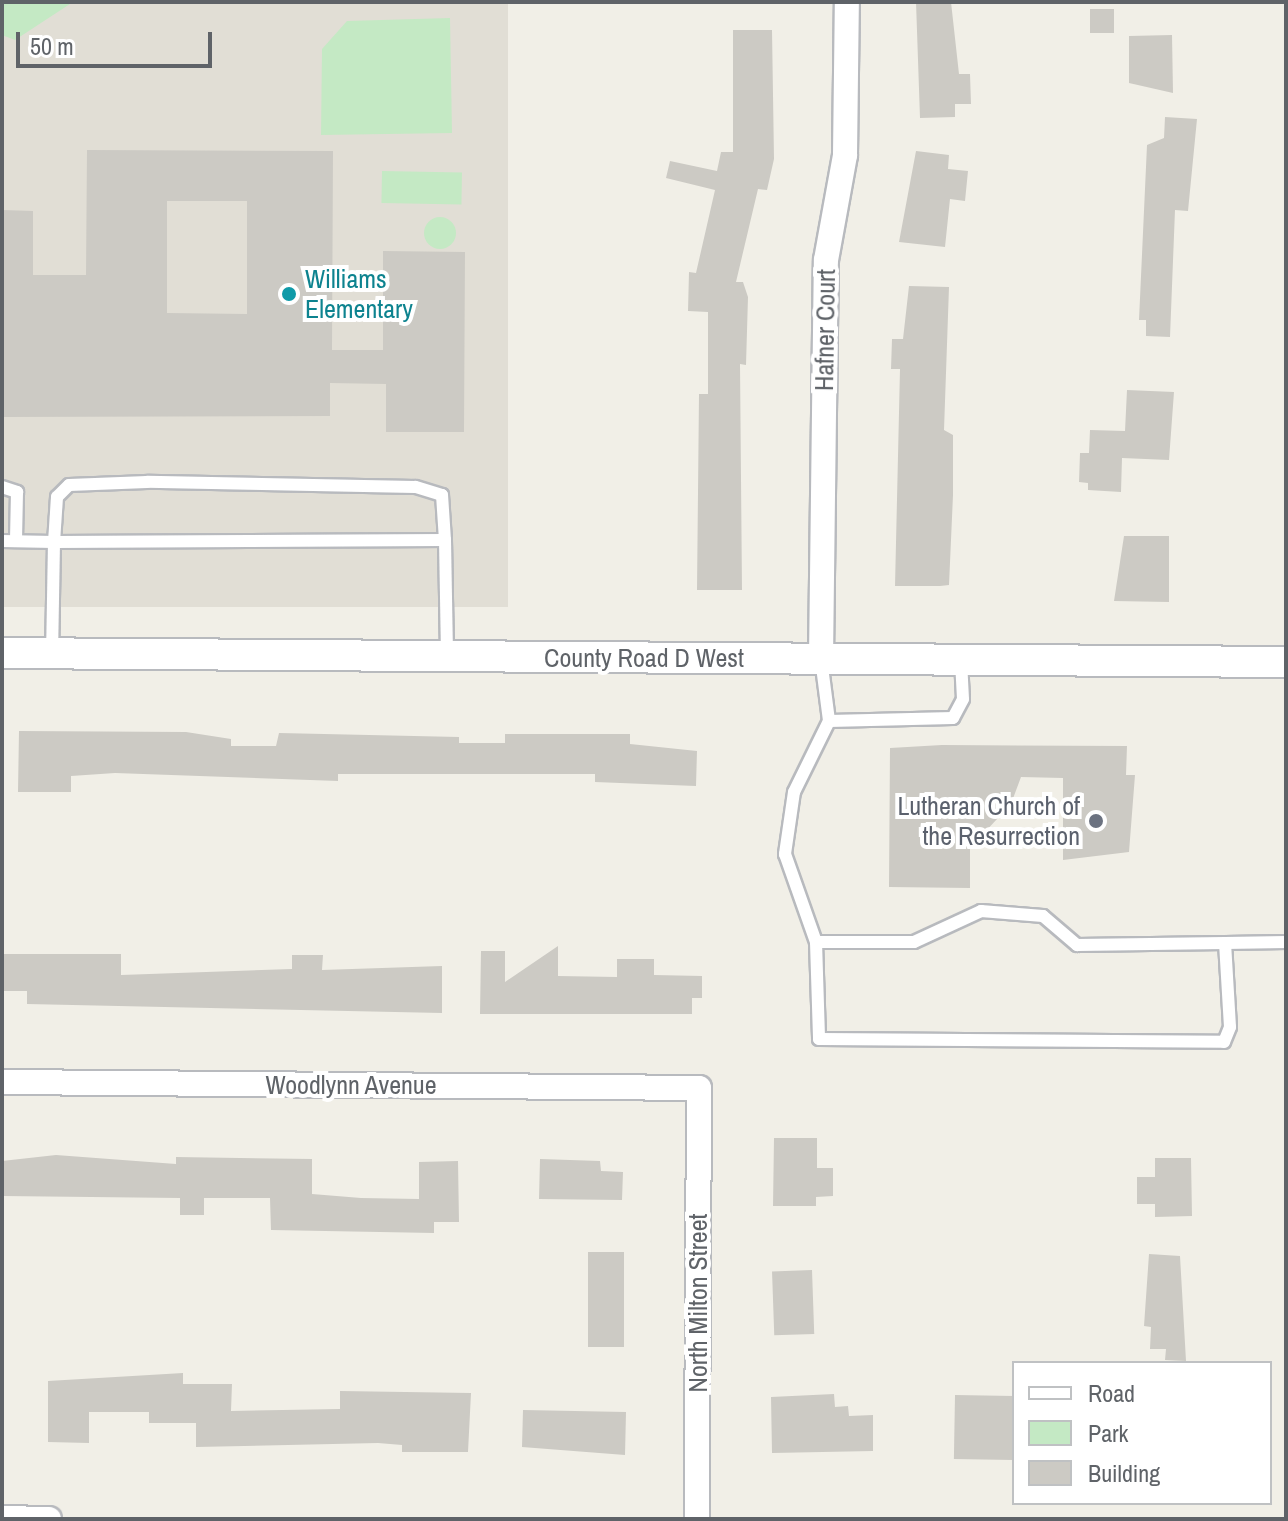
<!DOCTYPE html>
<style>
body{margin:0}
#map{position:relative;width:1288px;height:1521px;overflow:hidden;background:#f1efe7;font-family:"Archivo Narrow",sans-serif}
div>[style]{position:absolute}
.education>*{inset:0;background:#e1ded5;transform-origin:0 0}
.green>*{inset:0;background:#c4e9c4;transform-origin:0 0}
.round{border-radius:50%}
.building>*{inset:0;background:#cccac4;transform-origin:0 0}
.roads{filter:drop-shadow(2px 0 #b8babe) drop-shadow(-2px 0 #b8babe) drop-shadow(0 2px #b8babe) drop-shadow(0 -2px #b8babe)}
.service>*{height:12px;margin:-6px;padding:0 6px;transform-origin:6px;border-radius:6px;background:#fff}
.minor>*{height:24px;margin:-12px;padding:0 12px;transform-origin:12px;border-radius:12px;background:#fff}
.tertiary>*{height:30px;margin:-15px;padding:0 15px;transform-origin:15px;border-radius:15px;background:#fff}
.dots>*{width:22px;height:22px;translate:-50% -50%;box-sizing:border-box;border:4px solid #fff;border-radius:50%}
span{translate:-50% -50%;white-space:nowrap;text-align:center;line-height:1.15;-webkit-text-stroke:8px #fff;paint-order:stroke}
.culture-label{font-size:26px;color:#0d838f}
.left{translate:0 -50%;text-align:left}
.street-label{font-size:26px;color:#5f6368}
.worship-label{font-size:26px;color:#5b616d}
.right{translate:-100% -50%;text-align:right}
.frame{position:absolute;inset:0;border:4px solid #5f6368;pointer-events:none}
.legend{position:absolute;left:1012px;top:1361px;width:260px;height:144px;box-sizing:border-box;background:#fff;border:2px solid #bfc1c3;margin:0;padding:10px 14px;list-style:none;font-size:24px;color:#5f6368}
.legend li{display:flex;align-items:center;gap:16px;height:40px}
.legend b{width:40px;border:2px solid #bfc1c3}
.scale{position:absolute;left:16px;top:32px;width:196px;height:36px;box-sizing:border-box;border:4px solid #5f6368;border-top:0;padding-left:10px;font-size:24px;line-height:28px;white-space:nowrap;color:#5f6368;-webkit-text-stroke:6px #fff;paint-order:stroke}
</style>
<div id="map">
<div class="education">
<div style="left:2px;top:2px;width:506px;height:605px"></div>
</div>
<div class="green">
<div style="clip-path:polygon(2px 2px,73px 2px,15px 40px,2px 35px)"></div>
<div style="clip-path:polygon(450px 18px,452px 133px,321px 135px,322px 49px,347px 21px)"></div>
<div style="left:382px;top:171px;width:80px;height:32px;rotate:1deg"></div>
<div class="round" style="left:424px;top:217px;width:32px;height:32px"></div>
</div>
<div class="building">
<div style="clip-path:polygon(916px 2px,951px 2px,959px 74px,970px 74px,971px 104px,955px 104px,955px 117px,920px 118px)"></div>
<div style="left:1090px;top:9px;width:24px;height:24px"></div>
<div style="clip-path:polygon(733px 30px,772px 30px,774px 159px,767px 190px,758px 189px,736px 282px,743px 282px,748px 297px,746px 365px,740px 364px,742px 590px,697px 590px,699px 394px,708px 394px,708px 312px,688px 311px,689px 272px,696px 273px,715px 190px,666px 178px,670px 161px,717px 171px,721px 152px,733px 152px)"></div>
<div style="clip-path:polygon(1172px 35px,1173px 93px,1129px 83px,1129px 36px)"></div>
<div style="clip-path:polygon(1165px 117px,1197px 119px,1188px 211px,1175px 210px,1170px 337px,1146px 336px,1146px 320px,1139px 320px,1147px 145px,1164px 138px)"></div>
<div style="clip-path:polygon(evenodd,87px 150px,333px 151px,332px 350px,383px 350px,383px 251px,465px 252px,464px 432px,386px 432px,386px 384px,330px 383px,330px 416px,2px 417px,2px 210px,33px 211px,33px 275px,86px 275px,87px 150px,167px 201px,247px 201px,247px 314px,167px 313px,167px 201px)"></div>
<div style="clip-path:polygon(916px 151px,949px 155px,948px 169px,968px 171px,965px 201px,950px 199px,945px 247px,899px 242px)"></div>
<div style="clip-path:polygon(909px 286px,949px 287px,944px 430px,953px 435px,953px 495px,949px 585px,940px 586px,895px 586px,900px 369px,891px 369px,892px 339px,903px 339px)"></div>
<div style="clip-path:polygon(1127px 390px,1174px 392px,1169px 460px,1122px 458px,1121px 492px,1088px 490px,1088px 483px,1079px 482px,1080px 453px,1089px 453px,1090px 430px,1125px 431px)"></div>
<div style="clip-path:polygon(1124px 536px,1169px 536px,1169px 602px,1114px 601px)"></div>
<div style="clip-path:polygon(19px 731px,186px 732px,231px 739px,231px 746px,276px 746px,279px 733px,459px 737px,459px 743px,505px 743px,505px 734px,630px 734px,630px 744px,697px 751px,696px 786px,595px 782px,595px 774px,338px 774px,338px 781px,115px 773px,71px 776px,71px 792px,18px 792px)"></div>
<div style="clip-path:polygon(942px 745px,1127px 746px,1126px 775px,1135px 775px,1129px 852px,1063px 860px,1063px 778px,1021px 777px,1011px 804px,984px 833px,970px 832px,970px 888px,889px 887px,890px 748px)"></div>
<div style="clip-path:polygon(558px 946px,558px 976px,617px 977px,617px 959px,654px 959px,654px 975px,702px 976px,702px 998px,692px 998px,692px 1014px,480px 1014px,481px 951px,505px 951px,505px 982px)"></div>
<div style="clip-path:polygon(2px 954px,121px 954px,121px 975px,292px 969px,292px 955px,323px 955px,322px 970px,442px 966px,442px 1013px,27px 1004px,27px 991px,2px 991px)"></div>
<div style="clip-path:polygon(774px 1138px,817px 1138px,817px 1168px,833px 1168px,833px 1196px,816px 1197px,816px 1206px,773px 1206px)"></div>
<div style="clip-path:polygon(56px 1155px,176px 1164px,176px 1157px,312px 1159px,312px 1194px,361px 1198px,419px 1199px,419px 1162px,458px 1161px,459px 1222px,434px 1222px,434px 1233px,271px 1230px,270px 1198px,204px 1198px,204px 1215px,180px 1215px,180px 1198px,2px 1196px,2px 1161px)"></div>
<div style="clip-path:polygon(1155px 1158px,1191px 1158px,1192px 1216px,1155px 1217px,1155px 1204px,1137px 1204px,1137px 1177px,1155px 1177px)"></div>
<div style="clip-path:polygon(540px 1159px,600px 1161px,601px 1171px,623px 1172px,622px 1200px,539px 1199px)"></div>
<div style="left:588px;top:1252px;width:36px;height:95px"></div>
<div style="clip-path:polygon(1149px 1254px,1180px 1256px,1186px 1361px,1165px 1360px,1166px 1349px,1150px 1349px,1151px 1327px,1144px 1326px)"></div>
<div style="left:812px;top:1270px;width:64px;height:40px;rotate:88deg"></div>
<div style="clip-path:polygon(183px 1373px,183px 1384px,232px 1384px,231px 1411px,340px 1409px,340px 1391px,471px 1393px,468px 1452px,402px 1452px,402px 1445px,378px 1443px,196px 1447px,196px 1423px,149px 1423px,149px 1412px,89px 1412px,89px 1443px,48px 1442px,48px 1381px)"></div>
<div style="clip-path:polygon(834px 1394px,835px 1407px,848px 1406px,849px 1416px,873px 1415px,873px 1451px,772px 1453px,771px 1397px)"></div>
<div style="left:1014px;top:1396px;width:64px;height:59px;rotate:91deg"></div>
<div style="clip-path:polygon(523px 1410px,626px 1412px,625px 1455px,522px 1447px)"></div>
</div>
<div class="roads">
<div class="service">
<div style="left:2px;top:487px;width:16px;rotate:18deg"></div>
<div style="left:17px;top:492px;width:49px;rotate:91.2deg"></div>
<div style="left:445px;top:540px;width:45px;rotate:-93.8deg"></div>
<div style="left:442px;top:495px;width:28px;rotate:-163deg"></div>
<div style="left:415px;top:487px;width:268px;rotate:-178.9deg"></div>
<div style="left:147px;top:482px;width:78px;rotate:177.8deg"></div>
<div style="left:69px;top:485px;width:17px;rotate:135deg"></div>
<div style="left:57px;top:497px;width:45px;rotate:93.8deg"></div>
<div style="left:54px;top:542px;width:391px;rotate:-0.3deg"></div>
<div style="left:445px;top:540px;width:116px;rotate:89deg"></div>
<div style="left:2px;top:541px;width:52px;rotate:1.1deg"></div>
<div style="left:54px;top:542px;width:111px;rotate:91deg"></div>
<div style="left:821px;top:659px;width:63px;rotate:82.6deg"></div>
<div style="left:829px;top:721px;width:79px;rotate:116.2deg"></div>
<div style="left:794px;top:792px;width:63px;rotate:98.3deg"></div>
<div style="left:785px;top:854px;width:93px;rotate:70.6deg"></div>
<div style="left:816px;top:942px;width:97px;rotate:88.2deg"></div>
<div style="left:819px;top:1039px;width:405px;rotate:0.4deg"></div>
<div style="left:1224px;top:1042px;width:16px;rotate:-68deg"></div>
<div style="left:1230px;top:1027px;width:84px;rotate:-93.4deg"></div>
<div style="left:1225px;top:943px;width:61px;rotate:-0.9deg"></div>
<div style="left:829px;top:721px;width:124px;rotate:-1.4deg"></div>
<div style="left:953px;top:718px;width:21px;rotate:-62deg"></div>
<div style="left:963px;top:699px;width:38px;rotate:-93deg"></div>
<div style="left:816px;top:942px;width:98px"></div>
<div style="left:914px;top:942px;width:74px;rotate:-24.8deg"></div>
<div style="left:981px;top:911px;width:62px;rotate:4.6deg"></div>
<div style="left:1043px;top:916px;width:45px;rotate:40.5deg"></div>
<div style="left:1077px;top:945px;width:148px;rotate:-0.8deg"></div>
</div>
<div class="minor">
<div style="left:821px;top:659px;width:399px;rotate:-89.3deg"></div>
<div style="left:826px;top:260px;width:107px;rotate:-79.7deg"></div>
<div style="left:845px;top:155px;width:153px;rotate:-89.3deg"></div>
<div style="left:2px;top:1082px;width:697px;rotate:0.49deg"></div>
<div style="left:699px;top:1088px;width:431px;rotate:90.3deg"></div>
<div style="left:2px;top:1518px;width:47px;rotate:1.2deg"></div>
</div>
<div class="tertiary">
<div style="left:2px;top:653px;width:1284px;rotate:0.4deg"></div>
</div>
</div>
<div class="dots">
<div style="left:289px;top:294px;background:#0f9aa8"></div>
<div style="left:1096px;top:821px;background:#6b7280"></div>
</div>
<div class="culture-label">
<span class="left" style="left:305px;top:294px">Williams<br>Elementary</span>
</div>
<div class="street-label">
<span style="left:825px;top:330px;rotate:-89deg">Hafner Court</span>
<span style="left:644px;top:658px">County Road D West</span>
<span style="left:351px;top:1085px">Woodlynn Avenue</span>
<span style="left:698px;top:1303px;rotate:-90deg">North Milton Street</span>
</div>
<div class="worship-label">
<span class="right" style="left:1080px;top:821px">Lutheran Church of<br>the Resurrection</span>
</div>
<div class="frame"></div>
<ul class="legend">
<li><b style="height:10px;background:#fff"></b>Road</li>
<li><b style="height:22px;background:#c4e9c4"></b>Park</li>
<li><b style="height:22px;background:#cccac4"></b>Building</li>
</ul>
<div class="scale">50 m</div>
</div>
